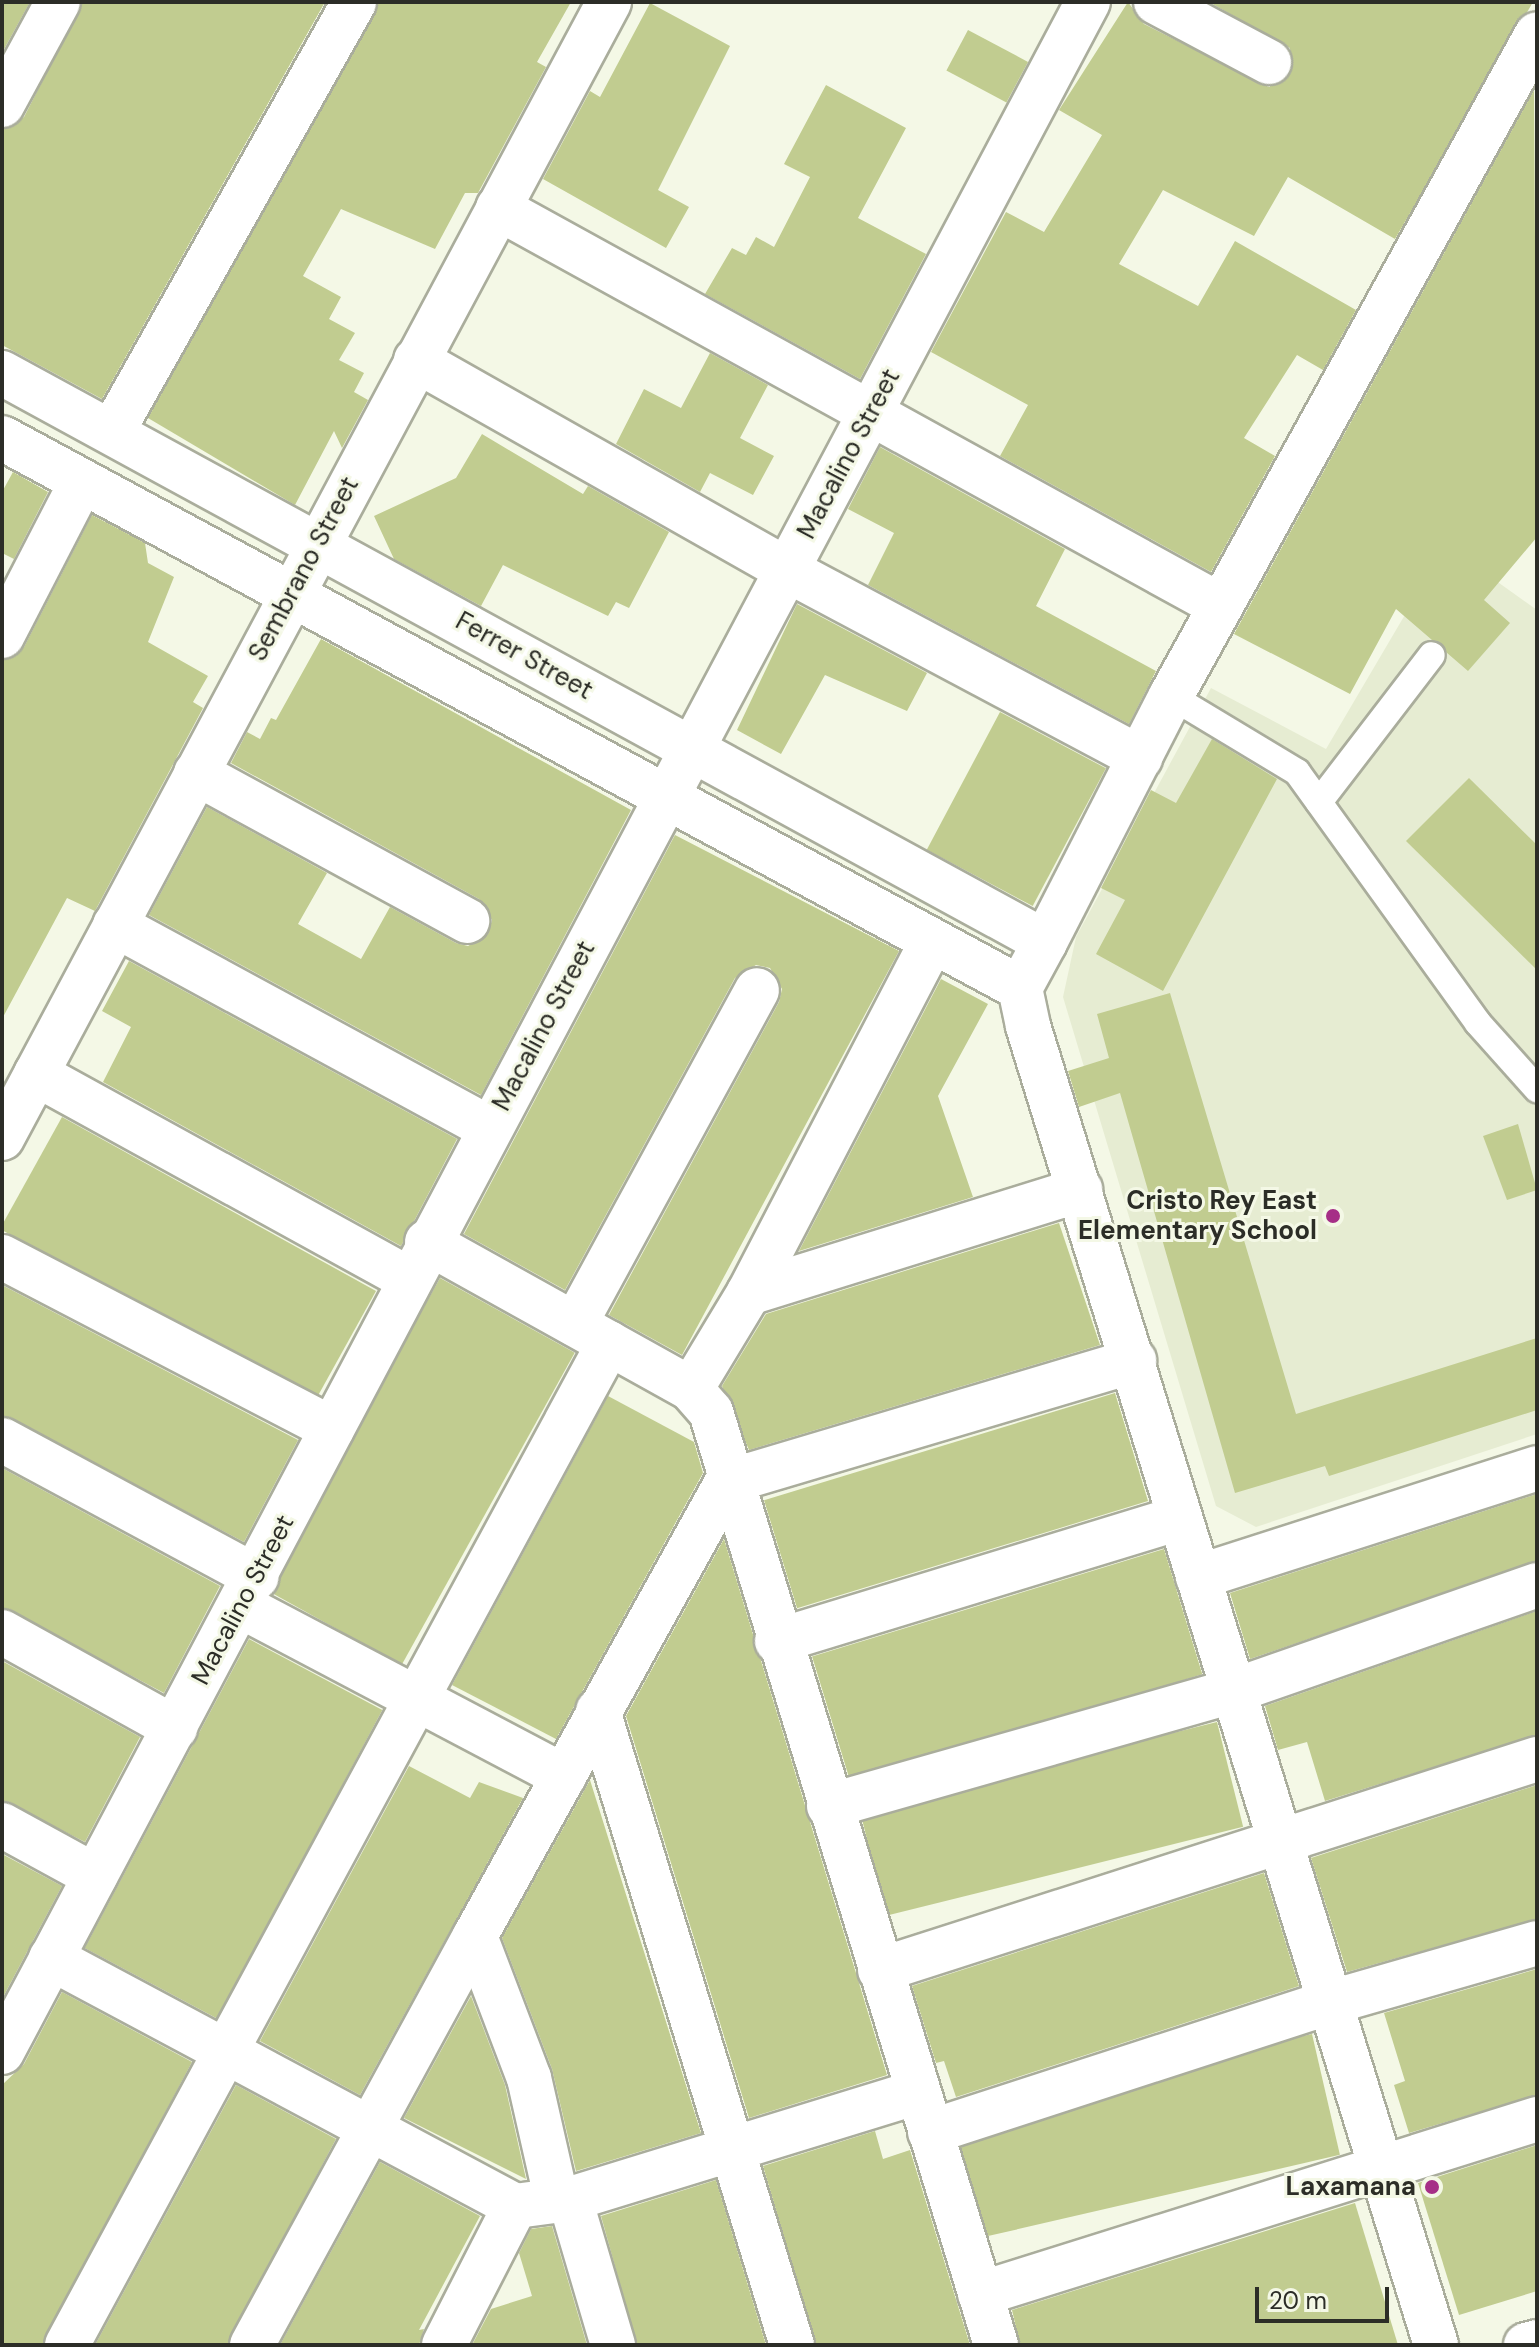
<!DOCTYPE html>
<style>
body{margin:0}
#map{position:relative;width:1539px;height:2347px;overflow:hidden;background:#f4f8e6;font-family:"DM Sans",sans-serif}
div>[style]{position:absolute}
.built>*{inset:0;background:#e6ecd2}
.building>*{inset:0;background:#c1cc90;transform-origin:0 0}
.roads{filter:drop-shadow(2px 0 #aaad9c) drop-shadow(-2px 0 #aaad9c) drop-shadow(0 2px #aaad9c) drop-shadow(0 -2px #aaad9c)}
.lane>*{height:26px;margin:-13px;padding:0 13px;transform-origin:13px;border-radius:13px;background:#fff}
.street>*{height:44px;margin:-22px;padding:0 22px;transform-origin:22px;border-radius:22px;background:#fff}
.secondary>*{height:44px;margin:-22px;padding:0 22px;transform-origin:22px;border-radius:22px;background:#fff}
.dots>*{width:22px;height:22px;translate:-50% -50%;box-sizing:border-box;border:4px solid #f4f8e6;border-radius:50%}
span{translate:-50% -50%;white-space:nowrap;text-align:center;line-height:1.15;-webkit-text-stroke:6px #f4f8e6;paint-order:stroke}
.street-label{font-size:26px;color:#2c2d27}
.poi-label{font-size:26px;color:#2c2d27;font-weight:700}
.right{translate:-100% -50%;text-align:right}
.frame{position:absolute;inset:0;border:4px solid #2c2d27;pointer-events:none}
.scale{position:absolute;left:1255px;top:2287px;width:134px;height:36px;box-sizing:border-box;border:4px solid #2c2d27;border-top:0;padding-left:10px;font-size:24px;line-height:28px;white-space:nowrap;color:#2c2d27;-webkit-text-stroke:6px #f4f8e6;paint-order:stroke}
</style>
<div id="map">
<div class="built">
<div style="clip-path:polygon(1446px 545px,1537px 610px,1537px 1434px,1256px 1527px,1216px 1506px,1063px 997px,1076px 937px,1211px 688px,1326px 749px)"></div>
</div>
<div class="building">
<div style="clip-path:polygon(2px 2px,30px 2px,2px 53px)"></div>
<div style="clip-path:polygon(83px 2px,325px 2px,102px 399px,2px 345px,2px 130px,24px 117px)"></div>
<div style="clip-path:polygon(379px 2px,571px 2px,537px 62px,546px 67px,478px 193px,465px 193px,435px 249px,341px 209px,303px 276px,341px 297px,329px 319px,355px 333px,339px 360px,364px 373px,354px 392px,368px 400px,342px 448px,334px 431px,295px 505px,148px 418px)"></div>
<div style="clip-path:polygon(1128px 2px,1144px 24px,1269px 87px,1291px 73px,1290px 48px,1209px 2px,1533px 2px,1395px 239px,1288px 177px,1254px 236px,1163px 190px,1119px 264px,1198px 306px,1235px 241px,1356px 310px,1323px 370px,1297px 355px,1244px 438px,1275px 456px,1211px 572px,1000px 456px,1028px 405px,931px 352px,1006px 212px,1044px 232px,1102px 135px,1059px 110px)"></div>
<div style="clip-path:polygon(650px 3px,730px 46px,658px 190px,689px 207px,666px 248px,543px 179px,590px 91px,600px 97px)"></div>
<div style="left:968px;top:30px;width:68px;height:46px;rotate:28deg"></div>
<div style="clip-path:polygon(826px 85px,906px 128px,858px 218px,926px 254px,860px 379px,705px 294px,732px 248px,746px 255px,756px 237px,774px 247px,810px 177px,784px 164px)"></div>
<div style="clip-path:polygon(1534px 90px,1537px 537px,1484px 600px,1510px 623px,1468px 671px,1396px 609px,1350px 694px,1234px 634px)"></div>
<div style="clip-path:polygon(710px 353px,768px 385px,740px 438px,774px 456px,753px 495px,710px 473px,700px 492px,616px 444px,644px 389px,681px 408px)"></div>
<div style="clip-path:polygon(482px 434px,583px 494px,588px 486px,669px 532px,629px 608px,616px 602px,608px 616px,503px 565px,481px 606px,394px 559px,374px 516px,456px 478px)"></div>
<div style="clip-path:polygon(880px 447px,1065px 549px,1036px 606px,1156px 671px,1129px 724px,868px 585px,894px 533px,848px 509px)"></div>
<div style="clip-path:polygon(13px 472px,48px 492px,14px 559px,2px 553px,2px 492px)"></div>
<div style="clip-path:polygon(92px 515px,145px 543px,148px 563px,174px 577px,148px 642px,208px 676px,193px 702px,203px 708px,95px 911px,67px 898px,2px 1019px,2px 661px,24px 647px)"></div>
<div style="clip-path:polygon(797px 604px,927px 673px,907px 711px,825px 675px,781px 754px,737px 730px)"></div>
<div style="clip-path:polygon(321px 639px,631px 810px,481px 1095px,149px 915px,207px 807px,327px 873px,298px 924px,361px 959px,390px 907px,456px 943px,468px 946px,488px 934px,492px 920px,479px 899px,231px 763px,247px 732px,260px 739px,271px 718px,276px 720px)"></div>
<div style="left:1000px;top:712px;width:120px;height:156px;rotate:28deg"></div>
<div style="clip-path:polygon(1212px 739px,1277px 779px,1163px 991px,1096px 954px,1125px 900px,1101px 888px,1151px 790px,1176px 803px)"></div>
<div style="clip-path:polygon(1469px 778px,1537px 845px,1537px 970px,1406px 841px)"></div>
<div style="clip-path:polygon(675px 835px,899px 951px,682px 1355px,609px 1315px,779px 1002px,782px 989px,770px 968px,756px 965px,735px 978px,565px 1290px,464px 1234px)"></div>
<div style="clip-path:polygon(129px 961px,457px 1139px,401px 1246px,103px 1082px,131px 1027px,102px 1011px)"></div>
<div style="clip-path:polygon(941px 979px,988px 1004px,938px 1096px,973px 1197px,799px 1251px)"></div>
<div style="clip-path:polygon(1170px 993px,1296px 1414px,1537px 1338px,1537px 1410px,1329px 1476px,1325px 1466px,1235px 1493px,1120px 1093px,1079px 1107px,1068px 1071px,1109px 1058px,1097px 1014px)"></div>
<div style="left:62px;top:1117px;width:359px;height:128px;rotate:29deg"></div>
<div style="clip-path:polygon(1518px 1124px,1537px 1190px,1507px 1200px,1483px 1136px)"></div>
<div style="clip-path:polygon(1059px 1223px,1100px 1345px,749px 1450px,722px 1386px,766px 1314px)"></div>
<div style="left:440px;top:1278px;width:154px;height:357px;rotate:29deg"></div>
<div style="clip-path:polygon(2px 1285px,298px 1440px,244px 1542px,2px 1415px)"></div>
<div style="left:1115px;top:1393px;width:113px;height:367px;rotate:73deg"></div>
<div style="clip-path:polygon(608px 1396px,694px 1442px,703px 1473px,556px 1739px,452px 1685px)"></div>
<div style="clip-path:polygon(2px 1468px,220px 1586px,164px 1693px,2px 1607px)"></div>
<div style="clip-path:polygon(1537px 1494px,1537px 1561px,1250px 1659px,1230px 1593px)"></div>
<div style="clip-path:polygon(724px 1539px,887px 2075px,749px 2118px,626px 1716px)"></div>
<div style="left:1164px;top:1549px;width:131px;height:368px;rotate:73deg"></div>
<div style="clip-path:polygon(1537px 1611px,1537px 1735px,1325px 1801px,1307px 1742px,1278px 1750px,1265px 1706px)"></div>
<div style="left:249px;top:1639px;width:151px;height:350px;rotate:28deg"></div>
<div style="clip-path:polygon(2px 1661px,140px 1737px,85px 1842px,2px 1800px)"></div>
<div style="left:1217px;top:1722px;width:108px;height:368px;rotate:76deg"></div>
<div style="clip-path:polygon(409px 1766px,470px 1798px,479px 1782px,523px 1798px,360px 2095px,260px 2041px)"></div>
<div style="clip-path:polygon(590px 1780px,701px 2133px,576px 2171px,552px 2069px,502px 1938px)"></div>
<div style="clip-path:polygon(1537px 1785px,1537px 1919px,1347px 1972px,1311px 1858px)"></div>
<div style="clip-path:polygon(2px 1854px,62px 1886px,2px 1999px)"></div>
<div style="clip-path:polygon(1264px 1873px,1299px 1986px,956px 2097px,944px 2061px,936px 2063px,912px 1986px)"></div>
<div style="clip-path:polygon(1537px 1969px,1537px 2095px,1409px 2133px,1394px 2085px,1405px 2081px,1384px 2013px)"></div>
<div style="clip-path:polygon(62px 1992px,192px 2062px,42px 2345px,2px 2345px,2px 2085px,24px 2064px)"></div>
<div style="clip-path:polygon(471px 1996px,505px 2085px,526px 2179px,404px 2118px)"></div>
<div style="left:1312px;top:2034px;width:124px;height:368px;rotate:77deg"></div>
<div style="clip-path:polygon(236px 2085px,336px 2139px,227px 2345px,95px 2345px)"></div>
<div style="clip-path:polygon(875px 2131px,883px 2159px,910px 2150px,970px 2345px,816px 2345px,763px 2166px)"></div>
<div style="clip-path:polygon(1537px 2145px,1537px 2291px,1459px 2315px,1418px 2183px)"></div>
<div style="clip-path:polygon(380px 2162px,480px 2216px,419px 2330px,424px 2329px,419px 2345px,280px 2345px)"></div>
<div style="clip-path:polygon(716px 2180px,766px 2345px,637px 2345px,601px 2216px)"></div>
<div style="clip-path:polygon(1355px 2203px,1398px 2345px,1020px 2345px,1012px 2310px)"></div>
<div style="clip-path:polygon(552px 2226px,587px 2345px,472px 2345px,491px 2309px,532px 2296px,519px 2253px,531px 2229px)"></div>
</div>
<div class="roads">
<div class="lane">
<div style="left:1171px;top:696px;width:147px;rotate:31.1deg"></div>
<div style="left:1297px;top:772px;width:309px;rotate:54.2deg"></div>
<div style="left:1478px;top:1023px;width:89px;rotate:48.2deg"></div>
<div style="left:1319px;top:802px;width:185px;rotate:-52.5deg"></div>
</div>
<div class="street">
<div style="left:1156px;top:2px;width:128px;rotate:28deg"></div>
<div style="left:2px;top:105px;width:117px;rotate:-61.5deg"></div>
<div style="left:498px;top:208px;width:825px;rotate:28.83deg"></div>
<div style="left:416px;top:360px;width:426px;rotate:29.5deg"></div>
<div style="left:787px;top:570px;width:400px;rotate:28deg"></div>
<div style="left:112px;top:432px;width:493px;rotate:-60.6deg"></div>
<div style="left:2px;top:636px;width:174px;rotate:-62.7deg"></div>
<div style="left:196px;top:773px;width:309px;rotate:28.6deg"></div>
<div style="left:115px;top:925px;width:426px;rotate:28.5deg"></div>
<div style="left:1045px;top:942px;width:276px;rotate:-62.9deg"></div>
<div style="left:1171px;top:696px;width:756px;rotate:-61.06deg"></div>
<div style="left:36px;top:1074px;width:426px;rotate:28.8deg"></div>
<div style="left:2px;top:1138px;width:1288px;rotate:-61.88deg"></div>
<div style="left:427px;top:1242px;width:302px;rotate:29.1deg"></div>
<div style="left:691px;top:1389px;width:30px;rotate:49deg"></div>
<div style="left:711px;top:1412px;width:976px;rotate:73.01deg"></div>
<div style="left:2px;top:1257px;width:372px;rotate:27.5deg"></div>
<div style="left:749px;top:1293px;width:396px;rotate:-62.5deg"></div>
<div style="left:575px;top:1324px;width:380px;rotate:-61.4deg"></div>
<div style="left:691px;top:1389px;width:112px;rotate:-58.9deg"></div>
<div style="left:749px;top:1293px;width:347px;rotate:-17.3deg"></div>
<div style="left:2px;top:1440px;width:289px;rotate:28.3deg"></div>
<div style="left:1198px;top:1577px;width:356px;rotate:-17.8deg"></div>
<div style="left:241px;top:1606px;width:365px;rotate:27.8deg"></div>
<div style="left:2px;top:1632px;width:198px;rotate:29deg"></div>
<div style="left:777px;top:1641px;width:421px;rotate:-17deg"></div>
<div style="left:598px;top:1711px;width:663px;rotate:72.99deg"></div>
<div style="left:829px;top:1806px;width:420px;rotate:-15.9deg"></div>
<div style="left:1233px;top:1691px;width:322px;rotate:-19.2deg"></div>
<div style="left:2px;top:1825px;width:106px;rotate:28.7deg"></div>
<div style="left:475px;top:1936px;width:519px;rotate:-60.97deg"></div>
<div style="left:727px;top:1482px;width:425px;rotate:-16.6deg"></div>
<div style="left:51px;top:1958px;width:526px;rotate:28.12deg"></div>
<div style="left:515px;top:2206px;width:55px;rotate:-7.3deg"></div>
<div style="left:570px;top:2199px;width:364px;rotate:-17.1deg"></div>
<div style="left:880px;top:1970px;width:690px;rotate:-17.8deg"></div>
<div style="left:2px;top:2052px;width:2320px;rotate:-62.09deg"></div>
<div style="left:930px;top:2132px;width:418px;rotate:-18deg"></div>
<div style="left:1328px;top:2003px;width:217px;rotate:-16deg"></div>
<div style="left:570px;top:2199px;width:152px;rotate:73.6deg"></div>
<div style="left:980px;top:2294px;width:584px;rotate:-17.44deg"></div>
<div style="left:67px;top:2345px;width:1139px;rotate:-61.59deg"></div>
<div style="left:252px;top:2345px;width:466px;rotate:-61.4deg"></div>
<div style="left:475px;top:1936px;width:152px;rotate:69.2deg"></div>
<div style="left:529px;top:2078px;width:126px;rotate:77.2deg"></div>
<div style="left:444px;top:2345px;width:156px;rotate:-62.9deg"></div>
<div style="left:1526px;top:2345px;width:11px;rotate:-15deg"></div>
</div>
<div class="secondary">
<div style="left:2px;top:373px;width:1188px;rotate:28.61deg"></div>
<div style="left:1045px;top:942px;width:52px;rotate:118.5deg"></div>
<div style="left:1020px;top:988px;width:39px;rotate:78deg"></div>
<div style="left:1028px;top:1026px;width:1381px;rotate:72.81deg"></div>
<div style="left:2px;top:438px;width:1157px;rotate:28.38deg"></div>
</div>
</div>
<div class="dots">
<div style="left:1333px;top:1216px;background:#a62f87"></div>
<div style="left:1432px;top:2187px;background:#a62f87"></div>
</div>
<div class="street-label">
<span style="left:849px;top:454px;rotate:-62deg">Macalino Street</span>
<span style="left:304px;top:569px;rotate:-62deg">Sembrano Street</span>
<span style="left:524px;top:656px;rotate:29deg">Ferrer Street</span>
<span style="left:544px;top:1026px;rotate:-62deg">Macalino Street</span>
<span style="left:243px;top:1600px;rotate:-62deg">Macalino Street</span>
</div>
<div class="poi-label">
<span class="right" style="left:1317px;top:1216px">Cristo Rey East<br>Elementary School</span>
<span class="right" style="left:1416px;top:2187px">Laxamana</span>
</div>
<div class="frame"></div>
<div class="scale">20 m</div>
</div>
